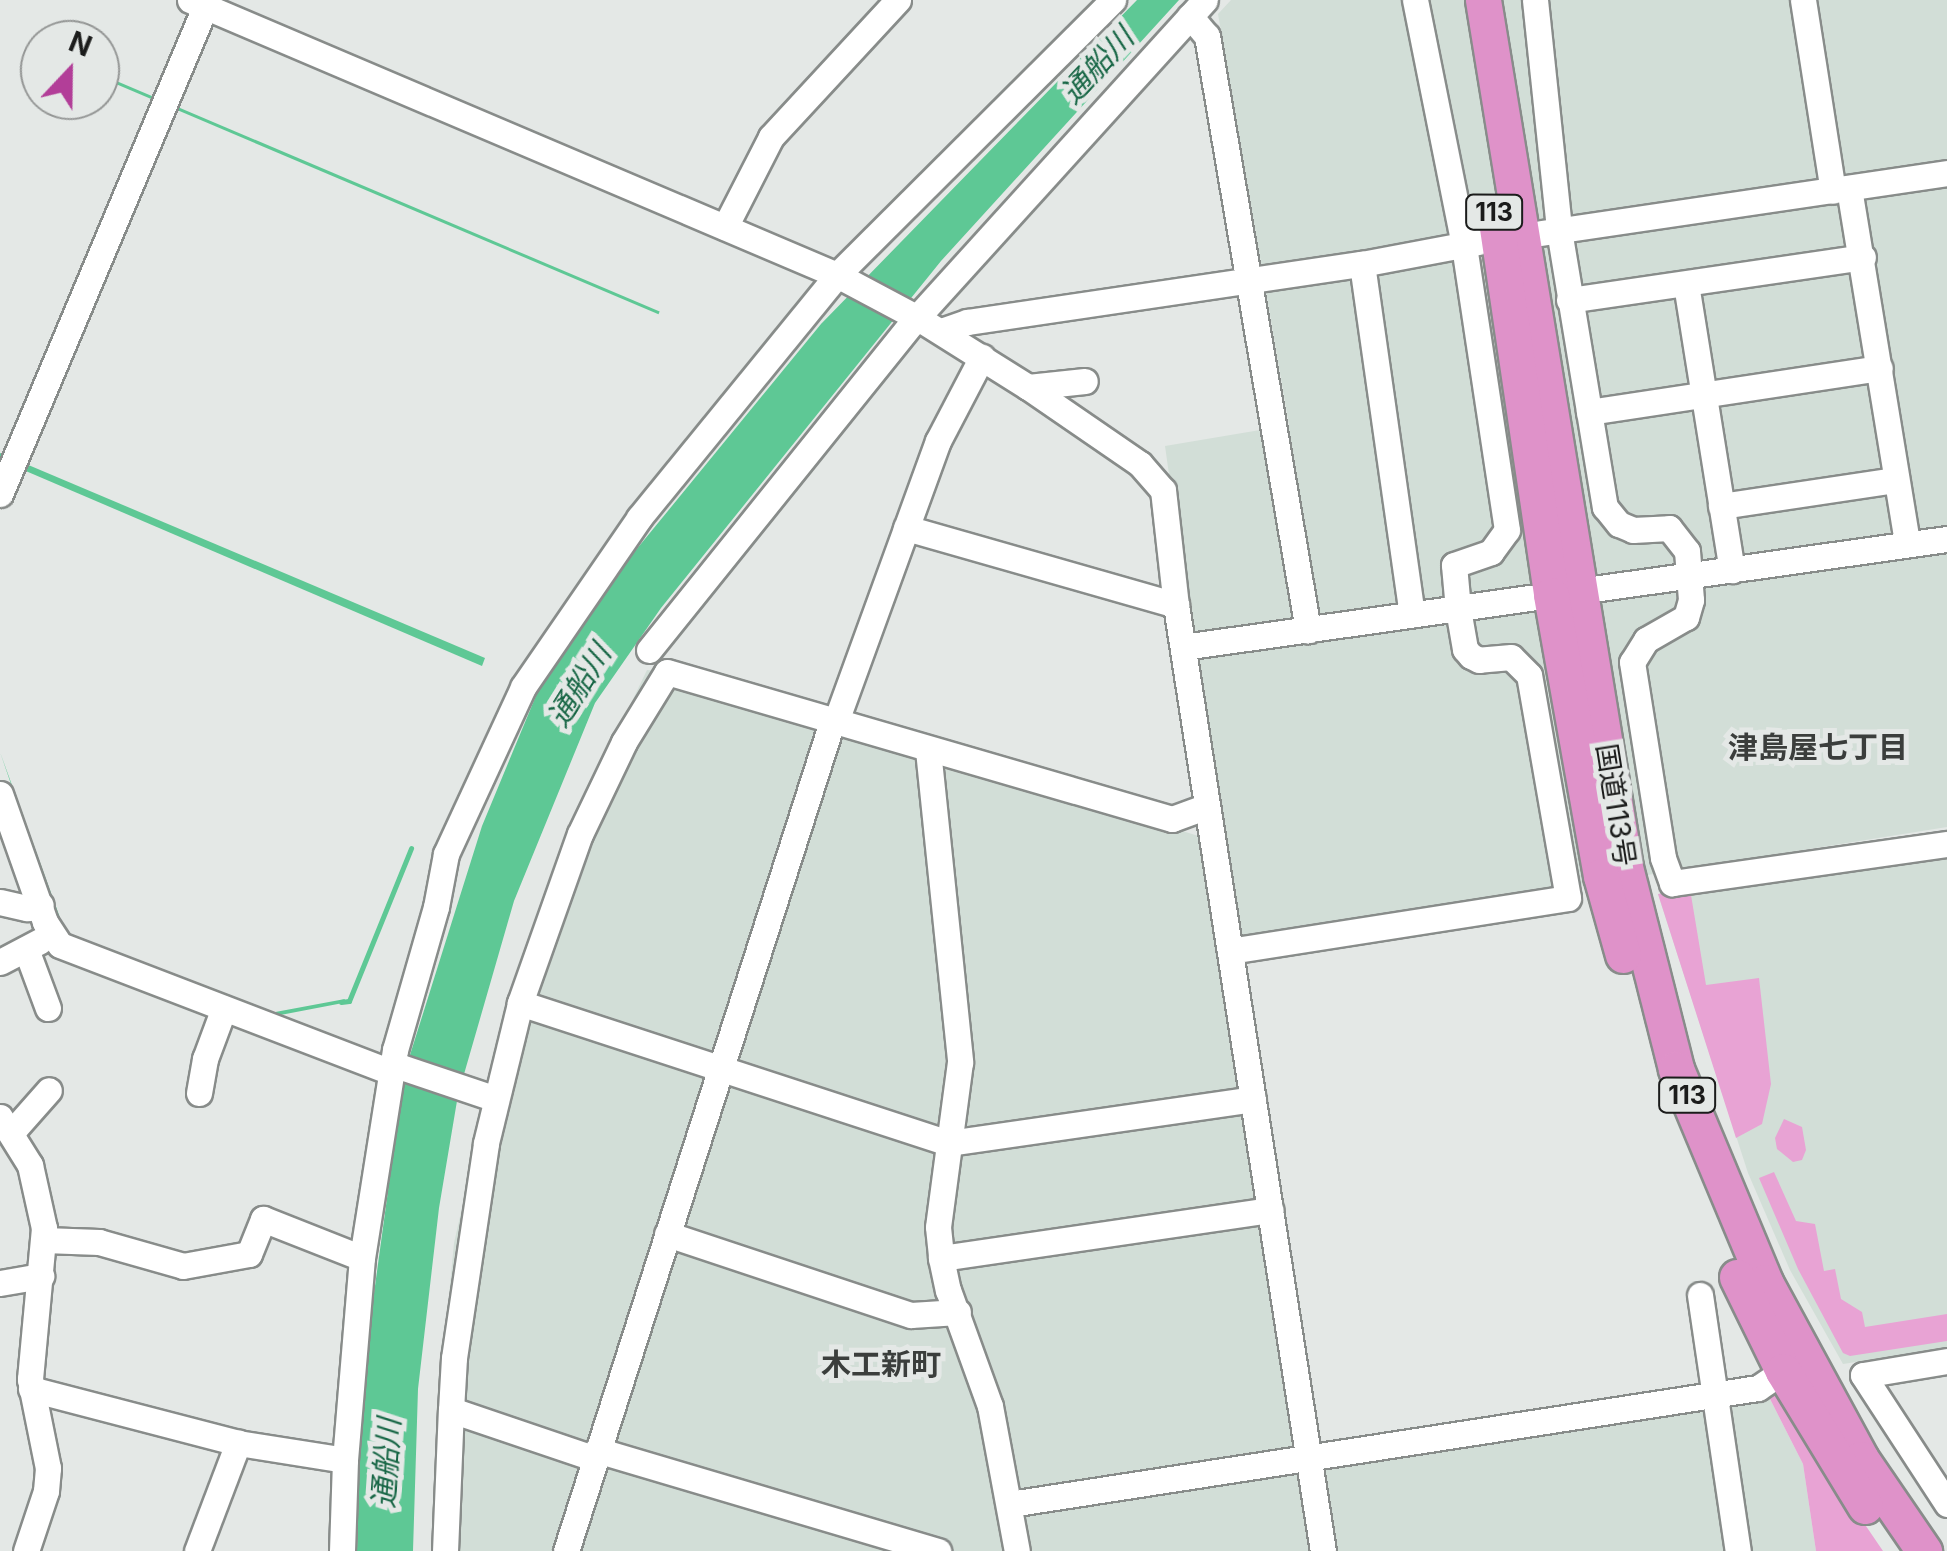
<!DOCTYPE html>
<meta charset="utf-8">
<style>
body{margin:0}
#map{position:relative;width:1947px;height:1551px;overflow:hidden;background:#e4e8e6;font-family:Inter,"Noto Sans JP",sans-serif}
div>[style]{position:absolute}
.built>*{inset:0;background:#d2ded7}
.green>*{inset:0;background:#e8a3d4}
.water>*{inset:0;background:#5ec895;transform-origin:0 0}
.stream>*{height:5px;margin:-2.5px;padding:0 2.5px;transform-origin:2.5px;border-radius:2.5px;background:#5ec895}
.roads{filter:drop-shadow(2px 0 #888c8a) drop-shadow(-2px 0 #888c8a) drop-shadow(0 2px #888c8a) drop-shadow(0 -2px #888c8a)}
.minor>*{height:25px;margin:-12.5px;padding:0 12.5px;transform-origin:12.5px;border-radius:12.5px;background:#fff}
.highway>*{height:35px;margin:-17.5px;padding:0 17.5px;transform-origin:17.5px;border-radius:17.5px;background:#df92c9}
span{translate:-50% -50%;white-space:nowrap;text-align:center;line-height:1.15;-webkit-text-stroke:10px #e4e8e6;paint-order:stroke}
.shield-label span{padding:2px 8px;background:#e4e8e6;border:2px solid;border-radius:8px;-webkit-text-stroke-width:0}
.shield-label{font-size:25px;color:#1b1c1b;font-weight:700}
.street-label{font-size:28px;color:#1b1c1b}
.water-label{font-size:30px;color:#176645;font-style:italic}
.neighbourhood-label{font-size:30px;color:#3b3e3c;font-weight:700}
.north{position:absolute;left:20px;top:20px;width:100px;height:100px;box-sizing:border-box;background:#e4e8e6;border:2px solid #949695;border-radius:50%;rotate:22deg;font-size:28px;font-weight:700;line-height:40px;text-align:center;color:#1b1c1b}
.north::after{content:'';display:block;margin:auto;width:35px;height:45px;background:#b23e98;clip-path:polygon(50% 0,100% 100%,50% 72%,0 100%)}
</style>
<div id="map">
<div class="built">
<div style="clip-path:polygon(1231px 0,1947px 0,1947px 827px,1235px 941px,1165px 446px,1289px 425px,1218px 14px)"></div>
<div style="clip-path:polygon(647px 670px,667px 672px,1205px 838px,1302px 1472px,1767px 1393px,1803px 1464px,1816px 1551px,435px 1551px,437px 1423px,454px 1243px,506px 1014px,568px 834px)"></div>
<div style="clip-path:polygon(1947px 850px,1947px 1348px,1843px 1364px,1790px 1270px,1748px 1173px,1658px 894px)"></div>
</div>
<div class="green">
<div style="clip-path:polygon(1690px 889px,1706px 985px,1759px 978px,1771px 1084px,1762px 1124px,1736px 1138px,1658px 894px)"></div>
<div style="clip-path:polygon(1784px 1119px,1802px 1127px,1806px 1150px,1802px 1160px,1793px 1162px,1777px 1149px,1775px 1138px)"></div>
<div style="clip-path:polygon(1774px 1172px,1796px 1221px,1815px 1224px,1824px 1271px,1835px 1269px,1841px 1299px,1862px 1312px,1865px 1327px,1947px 1314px,1947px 1341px,1850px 1356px,1843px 1353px,1798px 1269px,1759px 1178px)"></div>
<div style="clip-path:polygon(1776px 1392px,1840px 1488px,1883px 1551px,1816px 1551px,1803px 1464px,1767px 1393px)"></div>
</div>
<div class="water">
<div style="clip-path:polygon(1137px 0,1179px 0,941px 261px,661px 608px,595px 703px,514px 901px,458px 1095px,439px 1208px,418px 1389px,413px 1551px,357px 1551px,362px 1381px,404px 1074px,482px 826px,538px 691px,613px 578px,821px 324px)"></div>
<div style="left:100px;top:74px;width:608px;height:3px;rotate:23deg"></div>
<div style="clip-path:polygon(0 453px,485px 658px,482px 666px,0 460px)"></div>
<div style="clip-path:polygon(0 752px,67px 937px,270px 1013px,345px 999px,343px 1003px,270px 1017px,64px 939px)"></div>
</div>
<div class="stream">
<div style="left:341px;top:1002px;width:8px;rotate:-7deg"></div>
<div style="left:349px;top:1001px;width:165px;rotate:-67.9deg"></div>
</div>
<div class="roads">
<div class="minor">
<div style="left:190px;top:0;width:703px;rotate:23.03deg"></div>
<div style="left:837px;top:275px;width:92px;rotate:28deg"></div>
<div style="left:918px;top:318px;width:130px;rotate:32.1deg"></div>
<div style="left:1028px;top:387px;width:136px;rotate:34.5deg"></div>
<div style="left:1140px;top:464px;width:35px;rotate:49deg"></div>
<div style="left:1163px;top:490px;width:116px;rotate:83.6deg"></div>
<div style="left:1176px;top:605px;width:957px;rotate:81.17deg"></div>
<div style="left:1535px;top:0;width:231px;rotate:84deg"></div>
<div style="left:1559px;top:230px;width:281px;rotate:80.6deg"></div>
<div style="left:1605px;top:507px;width:22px;rotate:51deg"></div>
<div style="left:1619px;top:524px;width:15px;rotate:23deg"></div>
<div style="left:1633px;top:530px;width:36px;rotate:-3deg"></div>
<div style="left:1669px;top:528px;width:29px;rotate:52deg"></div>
<div style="left:1687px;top:551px;width:49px;rotate:85.3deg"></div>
<div style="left:1691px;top:600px;width:18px;rotate:106deg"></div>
<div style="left:1686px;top:617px;width:46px;rotate:150.1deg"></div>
<div style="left:1646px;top:640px;width:26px;rotate:122deg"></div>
<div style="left:1632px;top:662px;width:198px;rotate:81deg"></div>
<div style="left:1663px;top:858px;width:27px;rotate:70deg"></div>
<div style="left:1672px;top:883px;width:278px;rotate:-8.1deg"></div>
<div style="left:1803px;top:0;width:193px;rotate:81.1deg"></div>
<div style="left:1190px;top:16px;width:26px;rotate:50deg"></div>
<div style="left:1207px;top:36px;width:603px;rotate:80.35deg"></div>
<div style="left:1849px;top:188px;width:361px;rotate:80.7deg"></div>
<div style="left:725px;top:227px;width:101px;rotate:-62.9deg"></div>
<div style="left:771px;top:137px;width:187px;rotate:-47.2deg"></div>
<div style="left:1541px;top:233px;width:410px;rotate:-8.4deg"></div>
<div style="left:1362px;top:264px;width:354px;rotate:81.9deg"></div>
<div style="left:1686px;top:284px;width:290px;rotate:80.9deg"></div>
<div style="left:1569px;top:300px;width:297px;rotate:-8.3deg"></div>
<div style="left:941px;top:331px;width:28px;rotate:-19deg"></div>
<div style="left:967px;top:322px;width:399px;rotate:-8.4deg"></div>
<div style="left:1362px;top:264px;width:118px;rotate:-10.7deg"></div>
<div style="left:1028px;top:387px;width:57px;rotate:-6deg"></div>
<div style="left:1589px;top:412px;width:294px;rotate:-8.6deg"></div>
<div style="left:0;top:494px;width:536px;rotate:-67.17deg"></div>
<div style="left:1721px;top:506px;width:176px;rotate:-8.5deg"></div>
<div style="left:906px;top:528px;width:281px;rotate:15.9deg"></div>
<div style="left:1183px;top:647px;width:772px;rotate:-8.05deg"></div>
<div style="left:649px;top:650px;width:420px;rotate:-51.2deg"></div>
<div style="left:912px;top:323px;width:436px;rotate:-47.8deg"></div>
<div style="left:836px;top:721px;width:298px;rotate:-70deg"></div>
<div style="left:938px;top:441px;width:95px;rotate:-62.4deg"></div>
<div style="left:928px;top:750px;width:314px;rotate:84.1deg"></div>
<div style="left:960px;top:1062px;width:166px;rotate:97.6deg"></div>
<div style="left:938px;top:1227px;width:31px;rotate:84deg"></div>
<div style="left:941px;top:1258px;width:33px;rotate:78deg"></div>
<div style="left:948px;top:1290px;width:123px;rotate:70.1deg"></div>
<div style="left:990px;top:1406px;width:147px;rotate:79.5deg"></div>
<div style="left:0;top:794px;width:136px;rotate:70.6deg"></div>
<div style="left:45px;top:922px;width:27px;rotate:57deg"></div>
<div style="left:60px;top:945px;width:354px;rotate:21deg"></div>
<div style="left:390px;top:1072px;width:12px;rotate:-24deg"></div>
<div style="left:401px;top:1067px;width:100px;rotate:18.6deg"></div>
<div style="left:0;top:902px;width:28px;rotate:13deg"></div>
<div style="left:27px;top:908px;width:14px;rotate:-12deg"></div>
<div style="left:26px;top:949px;width:63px;rotate:69.6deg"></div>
<div style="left:1230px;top:951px;width:342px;rotate:-8.9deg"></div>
<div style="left:1568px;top:898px;width:226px;rotate:-99.9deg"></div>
<div style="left:1529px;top:675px;width:25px;rotate:-135deg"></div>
<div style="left:1511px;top:657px;width:32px;rotate:175deg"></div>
<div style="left:1479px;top:660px;width:9px;rotate:-153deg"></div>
<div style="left:1471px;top:656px;width:9px;rotate:-131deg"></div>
<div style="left:1465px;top:649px;width:41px;rotate:-99.9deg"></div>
<div style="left:1458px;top:609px;width:44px;rotate:-95.2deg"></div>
<div style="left:1454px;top:565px;width:39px;rotate:-19deg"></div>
<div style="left:1491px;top:552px;width:27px;rotate:-54deg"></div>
<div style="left:1507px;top:530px;width:288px;rotate:-98.6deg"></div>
<div style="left:1464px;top:245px;width:250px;rotate:-101.3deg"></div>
<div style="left:0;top:962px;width:45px;rotate:-27.7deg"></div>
<div style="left:520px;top:1003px;width:450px;rotate:18.1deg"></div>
<div style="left:948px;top:1143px;width:308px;rotate:-8.2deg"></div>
<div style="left:199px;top:1093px;width:35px;rotate:-80deg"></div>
<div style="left:205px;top:1059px;width:54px;rotate:-69.6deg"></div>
<div style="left:0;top:1117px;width:57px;rotate:58deg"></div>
<div style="left:30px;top:1165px;width:65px;rotate:77.5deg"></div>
<div style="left:44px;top:1228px;width:152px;rotate:95.3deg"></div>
<div style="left:30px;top:1379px;width:91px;rotate:78.6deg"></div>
<div style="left:48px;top:1468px;width:23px;rotate:95deg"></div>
<div style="left:46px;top:1491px;width:63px;rotate:108.4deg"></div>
<div style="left:11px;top:1133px;width:57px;rotate:-48.5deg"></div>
<div style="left:667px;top:1234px;width:257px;rotate:18.4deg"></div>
<div style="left:911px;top:1315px;width:47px;rotate:-3.7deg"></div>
<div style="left:44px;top:1240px;width:55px;rotate:2.1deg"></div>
<div style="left:99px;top:1242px;width:87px;rotate:15.9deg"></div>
<div style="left:183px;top:1266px;width:67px;rotate:-10.3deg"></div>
<div style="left:249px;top:1254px;width:38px;rotate:-68deg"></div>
<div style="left:263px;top:1219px;width:106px;rotate:21.5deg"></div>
<div style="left:941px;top:1258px;width:333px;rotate:-8.3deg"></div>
<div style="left:0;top:1283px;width:42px;rotate:-9.7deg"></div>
<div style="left:1700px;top:1295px;width:259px;rotate:81.6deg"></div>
<div style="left:1947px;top:1361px;width:85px;rotate:170.5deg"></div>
<div style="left:1863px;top:1375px;width:154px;rotate:56.9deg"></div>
<div style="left:31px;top:1389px;width:214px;rotate:14.6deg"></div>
<div style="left:238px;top:1443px;width:108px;rotate:9deg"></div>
<div style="left:345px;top:1460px;width:203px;rotate:-85.2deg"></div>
<div style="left:362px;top:1258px;width:211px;rotate:-81deg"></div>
<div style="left:395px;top:1050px;width:149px;rotate:-74deg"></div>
<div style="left:436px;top:907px;width:54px;rotate:-79.3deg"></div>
<div style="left:446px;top:854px;width:184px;rotate:-65.2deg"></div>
<div style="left:523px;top:687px;width:205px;rotate:-55.5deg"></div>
<div style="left:639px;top:518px;width:313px;rotate:-50.8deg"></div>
<div style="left:837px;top:275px;width:390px;rotate:-44.9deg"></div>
<div style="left:597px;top:1450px;width:356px;rotate:16.5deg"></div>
<div style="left:596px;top:1459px;width:153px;rotate:-161.3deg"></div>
<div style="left:451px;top:1410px;width:52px;rotate:-86.7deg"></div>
<div style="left:454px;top:1358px;width:217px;rotate:-81.5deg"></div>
<div style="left:486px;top:1143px;width:144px;rotate:-76.3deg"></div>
<div style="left:520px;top:1003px;width:179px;rotate:-70.5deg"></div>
<div style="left:580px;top:834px;width:102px;rotate:-64.4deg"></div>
<div style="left:624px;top:742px;width:82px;rotate:-58.4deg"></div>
<div style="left:667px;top:672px;width:526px;rotate:16.23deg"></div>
<div style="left:1172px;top:819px;width:37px;rotate:-20deg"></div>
<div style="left:1010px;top:1504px;width:757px;rotate:-8.82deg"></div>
<div style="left:1758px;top:1388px;width:30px;rotate:-34deg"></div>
<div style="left:197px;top:1551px;width:116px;rotate:-69.2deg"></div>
<div style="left:342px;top:1551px;width:91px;rotate:-88.1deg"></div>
<div style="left:445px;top:1551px;width:141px;rotate:-87.6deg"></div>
<div style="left:566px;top:1551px;width:874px;rotate:-72.21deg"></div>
</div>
<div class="highway">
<div style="left:1483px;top:0;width:879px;rotate:80.7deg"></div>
<div style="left:1625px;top:867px;width:208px;rotate:75.8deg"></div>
<div style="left:1676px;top:1069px;width:231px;rotate:67.3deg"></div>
<div style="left:1765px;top:1282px;width:201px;rotate:61.5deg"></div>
<div style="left:1861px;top:1459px;width:112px;rotate:55.6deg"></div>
<div style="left:1495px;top:214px;width:385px;rotate:81.6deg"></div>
<div style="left:1551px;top:595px;width:285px;rotate:79.9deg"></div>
<div style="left:1601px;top:876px;width:82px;rotate:74.4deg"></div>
<div style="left:1737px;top:1277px;width:105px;rotate:63.9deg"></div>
<div style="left:1783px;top:1371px;width:158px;rotate:58.7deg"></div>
</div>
</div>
<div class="shield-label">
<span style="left:1494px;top:212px">113</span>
<span style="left:1687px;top:1095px">113</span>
</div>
<div class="street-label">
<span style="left:1616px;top:805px;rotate:81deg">国道113号</span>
</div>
<div class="water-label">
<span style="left:1097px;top:65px;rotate:-47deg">通船川</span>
<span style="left:579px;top:685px;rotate:-58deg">通船川</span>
<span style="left:386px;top:1463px;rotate:-86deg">通船川</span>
</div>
<div class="neighbourhood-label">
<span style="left:1818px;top:747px">津島屋七丁目</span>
<span style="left:881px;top:1364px">木工新町</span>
</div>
<div class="north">N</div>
</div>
